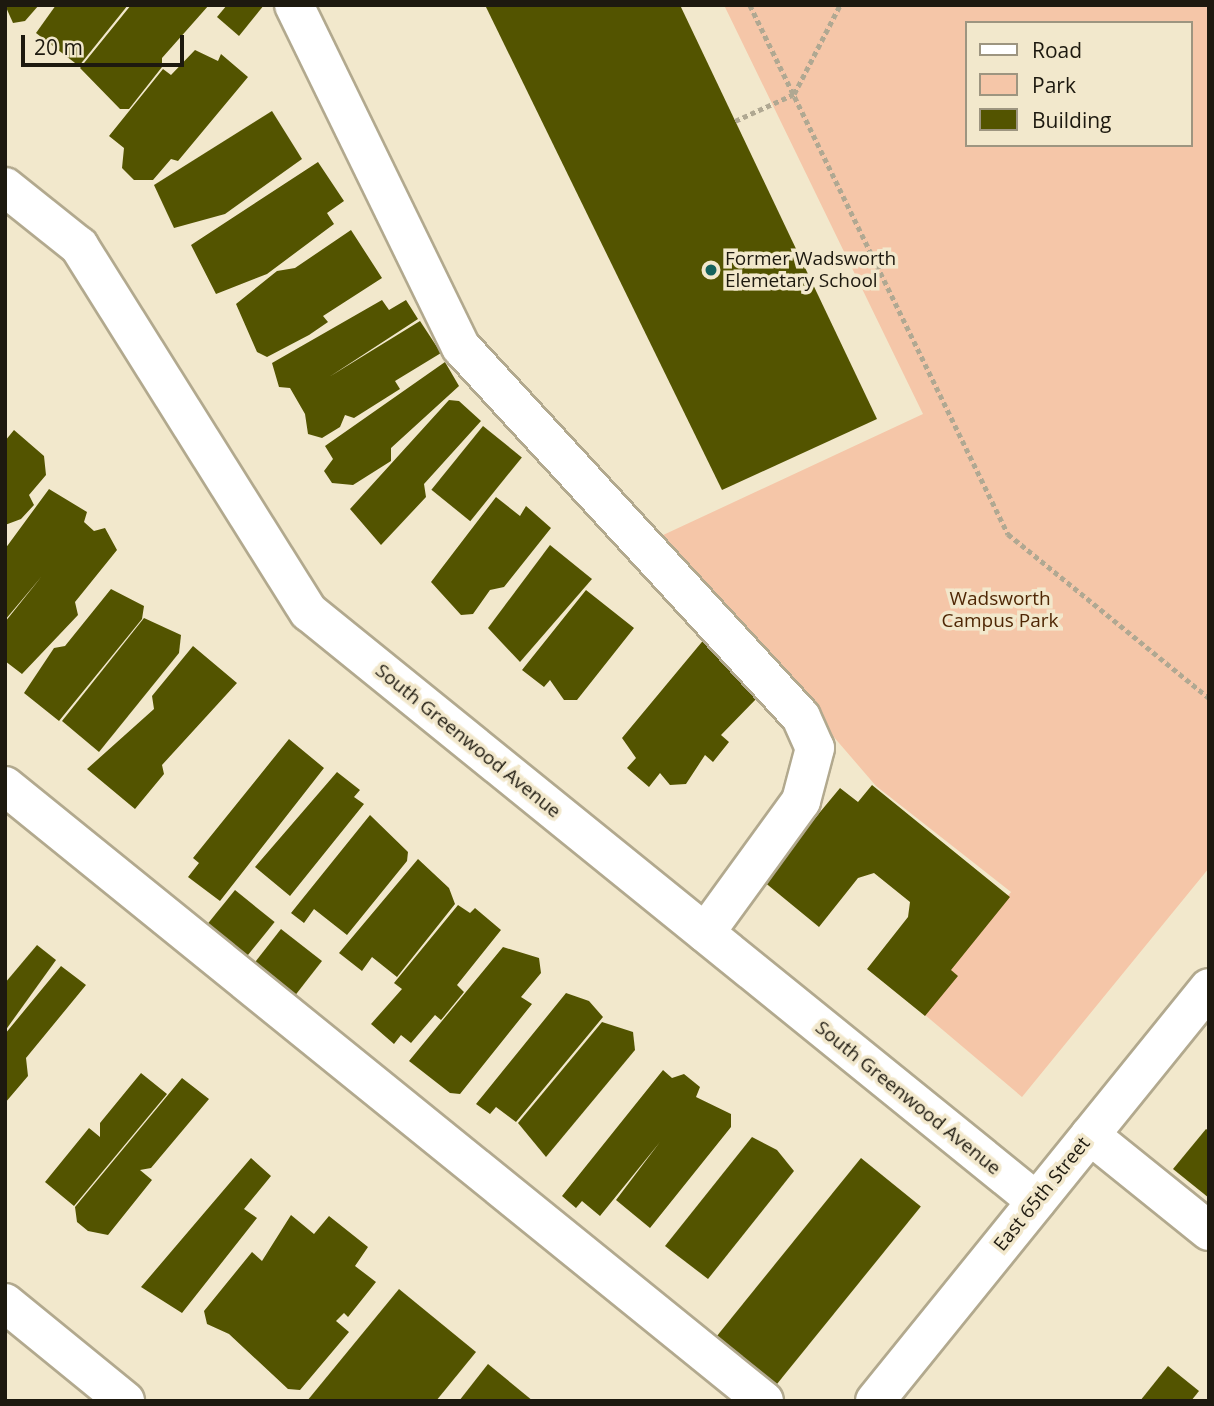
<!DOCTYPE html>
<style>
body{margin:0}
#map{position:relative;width:1214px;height:1406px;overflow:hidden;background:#f2e8cc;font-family:"Open Sans",sans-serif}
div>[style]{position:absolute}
.green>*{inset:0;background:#f5c6a8}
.building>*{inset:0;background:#535400;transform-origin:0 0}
.path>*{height:4.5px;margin-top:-2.25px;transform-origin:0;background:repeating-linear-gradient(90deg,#b0a892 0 5px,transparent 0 8.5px)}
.roads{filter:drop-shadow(2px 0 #b2a98e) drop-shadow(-2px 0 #b2a98e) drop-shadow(0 2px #b2a98e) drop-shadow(0 -2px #b2a98e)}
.minor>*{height:38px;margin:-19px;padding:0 19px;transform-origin:19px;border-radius:19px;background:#fff}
.dots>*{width:19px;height:19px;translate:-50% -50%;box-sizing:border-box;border:4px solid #f2e8cc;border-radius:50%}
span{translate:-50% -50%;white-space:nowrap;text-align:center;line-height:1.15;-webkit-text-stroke:7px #f2e8cc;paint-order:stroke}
.poi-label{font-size:19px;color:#1d190f}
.left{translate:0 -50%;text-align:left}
.park-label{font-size:19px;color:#4f2705}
.street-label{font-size:19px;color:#1d190f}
.frame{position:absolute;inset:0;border:7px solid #1d190f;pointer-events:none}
.legend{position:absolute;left:965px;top:21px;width:228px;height:126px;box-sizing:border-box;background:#f2e8cc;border:2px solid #9d9580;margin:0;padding:9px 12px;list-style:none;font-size:21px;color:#1d190f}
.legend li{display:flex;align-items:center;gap:14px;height:35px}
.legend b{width:35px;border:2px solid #9d9580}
.scale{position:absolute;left:21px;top:35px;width:163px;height:32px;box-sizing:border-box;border:4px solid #1d190f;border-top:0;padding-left:9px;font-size:21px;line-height:24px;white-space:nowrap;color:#1d190f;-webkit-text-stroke:5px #f2e8cc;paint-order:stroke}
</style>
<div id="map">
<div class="green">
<div style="clip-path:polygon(evenodd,724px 5px,1209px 5px,1209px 868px,1022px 1097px,918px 1009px,1011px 892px,876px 786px,661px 536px,923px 414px,724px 5px,967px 23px,1191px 23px,1191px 145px,967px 145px,967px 23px)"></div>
</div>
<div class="building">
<div style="clip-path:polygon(5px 5px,39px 5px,25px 21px,13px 23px)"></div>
<div style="clip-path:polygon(128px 5px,79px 66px,36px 33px,56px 5px)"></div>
<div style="clip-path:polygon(131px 5px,209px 5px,162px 58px,162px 67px,129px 109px,120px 109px,80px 68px)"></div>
<div style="clip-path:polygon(227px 5px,264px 5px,239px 36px,217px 17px)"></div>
<div style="clip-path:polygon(485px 5px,680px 5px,877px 419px,722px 490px)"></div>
<div style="clip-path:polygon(195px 50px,218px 61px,221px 54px,248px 77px,178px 161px,171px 159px,153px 180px,134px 180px,122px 168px,124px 148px,109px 136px,163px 69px,171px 75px)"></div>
<div style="clip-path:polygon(272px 111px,302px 159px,225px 214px,174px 228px,154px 185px)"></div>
<div style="clip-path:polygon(318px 162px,344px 201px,327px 213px,334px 224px,267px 274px,216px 294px,191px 245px)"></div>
<div style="clip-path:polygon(351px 230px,382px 278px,323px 316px,328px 322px,309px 335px,267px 357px,257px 352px,236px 304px,277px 271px,295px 268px)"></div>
<div style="clip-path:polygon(382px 300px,389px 310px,406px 300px,418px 319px,329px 377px,420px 321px,441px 353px,395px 381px,400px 389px,354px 418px,345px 415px,340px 427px,322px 438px,308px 434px,305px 414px,290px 388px,279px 387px,272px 363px)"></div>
<div style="clip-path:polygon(445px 362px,459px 386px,391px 448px,391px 461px,353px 485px,332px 483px,324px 471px,333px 459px,325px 446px)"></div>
<div style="clip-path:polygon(449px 400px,459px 401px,481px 421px,424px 484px,426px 497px,381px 545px,350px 509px)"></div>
<div style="left:483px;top:426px;width:50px;height:82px;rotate:39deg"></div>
<div style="clip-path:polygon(14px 430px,44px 456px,46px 475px,29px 495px,34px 505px,21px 519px,5px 525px,5px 441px)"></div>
<div style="clip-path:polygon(49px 489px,87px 512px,84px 522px,94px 531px,105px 528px,117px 550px,75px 602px,78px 615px,22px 674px,5px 661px,5px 622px,42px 576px,5px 620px,5px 549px)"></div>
<div style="clip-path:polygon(496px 497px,520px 516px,526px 506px,551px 528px,504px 587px,490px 590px,473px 614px,461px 615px,431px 582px)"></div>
<div style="clip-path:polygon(550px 545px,592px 579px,520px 662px,488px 628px)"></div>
<div style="clip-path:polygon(111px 589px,144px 606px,142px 619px,59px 721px,24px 693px,54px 648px,65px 646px)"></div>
<div style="clip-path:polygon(586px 590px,634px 628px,577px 700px,564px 700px,550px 680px,544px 687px,522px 670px)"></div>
<div style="clip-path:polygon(144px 618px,181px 635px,179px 653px,99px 752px,62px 721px)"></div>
<div style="clip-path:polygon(706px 637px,758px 697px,721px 735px,729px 742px,713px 762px,705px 755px,686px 784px,670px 785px,660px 773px,649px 787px,627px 768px,636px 758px,622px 738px)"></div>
<div style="clip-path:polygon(193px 646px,237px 683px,162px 765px,164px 774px,135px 809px,87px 769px,154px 709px,152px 696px)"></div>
<div style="clip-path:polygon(289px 739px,324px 768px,220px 901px,188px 877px,199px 863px,193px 858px)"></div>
<div style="clip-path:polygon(337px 772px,360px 790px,354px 797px,364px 804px,290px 896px,255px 867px)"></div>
<div style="clip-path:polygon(872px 785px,1010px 897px,951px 970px,958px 976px,925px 1016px,867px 969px,908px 917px,910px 902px,874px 873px,858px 878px,819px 927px,763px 881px,840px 788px,858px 802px)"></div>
<div style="clip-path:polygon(370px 815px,408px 852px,407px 861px,347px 935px,314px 909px,304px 923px,291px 913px)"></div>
<div style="clip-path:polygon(418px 859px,449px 888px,455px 904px,397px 977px,372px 957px,362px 971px,339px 953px)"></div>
<div style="left:235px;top:890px;width:51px;height:53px;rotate:39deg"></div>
<div style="clip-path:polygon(458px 905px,470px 913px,475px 908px,501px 930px,457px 985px,464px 992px,441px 1020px,435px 1015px,411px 1043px,401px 1035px,394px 1044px,371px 1024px,402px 989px,394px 983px)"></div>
<div style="left:281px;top:929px;width:52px;height:51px;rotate:38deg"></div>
<div style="clip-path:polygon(37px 945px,56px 960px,5px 1031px,5px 983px)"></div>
<div style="clip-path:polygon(503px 947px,539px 958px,541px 973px,521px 997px,532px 1004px,460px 1094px,450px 1093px,409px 1061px)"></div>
<div style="clip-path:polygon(61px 966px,86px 985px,26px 1058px,28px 1076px,5px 1103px,5px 1034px)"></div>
<div style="clip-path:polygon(566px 993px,589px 1001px,603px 1017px,516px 1122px,496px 1107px,490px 1114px,476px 1104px)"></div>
<div style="clip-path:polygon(602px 1022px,633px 1032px,635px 1050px,546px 1157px,518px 1123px)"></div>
<div style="clip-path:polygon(663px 1070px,672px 1078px,684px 1074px,700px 1087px,696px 1097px,731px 1114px,731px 1127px,650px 1228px,616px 1200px,660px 1142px,600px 1216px,582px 1201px,576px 1208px,562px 1196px)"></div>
<div style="clip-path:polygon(141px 1073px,167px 1094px,74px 1206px,45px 1182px,89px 1128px,100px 1137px,100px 1123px)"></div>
<div style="clip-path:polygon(182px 1078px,209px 1099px,151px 1168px,140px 1170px,152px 1180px,108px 1235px,88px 1231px,77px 1222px,75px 1207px)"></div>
<div style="clip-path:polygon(1206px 1129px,1209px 1131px,1209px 1198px,1173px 1169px)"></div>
<div style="clip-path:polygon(752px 1137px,777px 1150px,794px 1171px,708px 1279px,665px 1246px)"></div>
<div style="clip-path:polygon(251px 1158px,271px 1176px,244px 1209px,257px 1218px,182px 1313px,141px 1287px)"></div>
<div style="left:861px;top:1158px;width:77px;height:236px;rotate:39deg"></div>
<div style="clip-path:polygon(291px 1215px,314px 1234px,329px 1216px,368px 1247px,355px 1266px,376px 1282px,348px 1317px,344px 1313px,336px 1321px,349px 1332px,300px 1390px,288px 1389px,229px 1334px,207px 1324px,204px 1311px,252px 1252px,262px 1261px)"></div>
<div style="clip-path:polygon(399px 1289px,476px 1352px,436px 1401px,307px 1401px)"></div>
<div style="clip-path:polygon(488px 1364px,533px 1401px,459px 1401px)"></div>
<div style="clip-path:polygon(1168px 1366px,1199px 1391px,1191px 1401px,1140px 1401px)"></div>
</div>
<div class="path">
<div style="left:750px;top:5px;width:589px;rotate:64deg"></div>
<div style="left:1008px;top:534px;width:259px;rotate:39.2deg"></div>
<div style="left:735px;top:121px;width:65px;rotate:-24.6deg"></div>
<div style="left:794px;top:94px;width:100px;rotate:-62.7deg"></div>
</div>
<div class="roads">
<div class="minor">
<div style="left:294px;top:5px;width:381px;rotate:64deg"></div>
<div style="left:461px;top:347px;width:502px;rotate:47.42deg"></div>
<div style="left:801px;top:717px;width:34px;rotate:66deg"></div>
<div style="left:815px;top:748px;width:55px;rotate:104.8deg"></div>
<div style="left:801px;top:801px;width:163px;rotate:126deg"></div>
<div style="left:5px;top:187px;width:95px;rotate:38.6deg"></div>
<div style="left:79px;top:246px;width:432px;rotate:57.9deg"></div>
<div style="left:309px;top:612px;width:936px;rotate:39.01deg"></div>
<div style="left:5px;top:786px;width:977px;rotate:39.02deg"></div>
<div style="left:1090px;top:1135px;width:153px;rotate:38.9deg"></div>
<div style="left:5px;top:1303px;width:155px;rotate:39.2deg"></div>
<div style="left:875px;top:1401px;width:531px;rotate:-51.04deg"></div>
</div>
</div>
<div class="dots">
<div style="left:711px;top:270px;background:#15625c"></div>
</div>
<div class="poi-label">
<span class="left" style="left:725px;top:270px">Former Wadsworth<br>Elemetary School</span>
</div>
<div class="park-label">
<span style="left:1000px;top:610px">Wadsworth<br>Campus Park</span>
</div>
<div class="street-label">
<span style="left:468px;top:741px;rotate:39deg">South Greenwood Avenue</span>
<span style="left:908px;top:1098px;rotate:39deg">South Greenwood Avenue</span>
<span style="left:1042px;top:1194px;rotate:-51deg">East 65th Street</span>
</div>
<div class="frame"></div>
<ul class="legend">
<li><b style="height:9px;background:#fff"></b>Road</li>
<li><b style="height:19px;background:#f5c6a8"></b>Park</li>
<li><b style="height:19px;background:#535400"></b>Building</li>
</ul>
<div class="scale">20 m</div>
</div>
